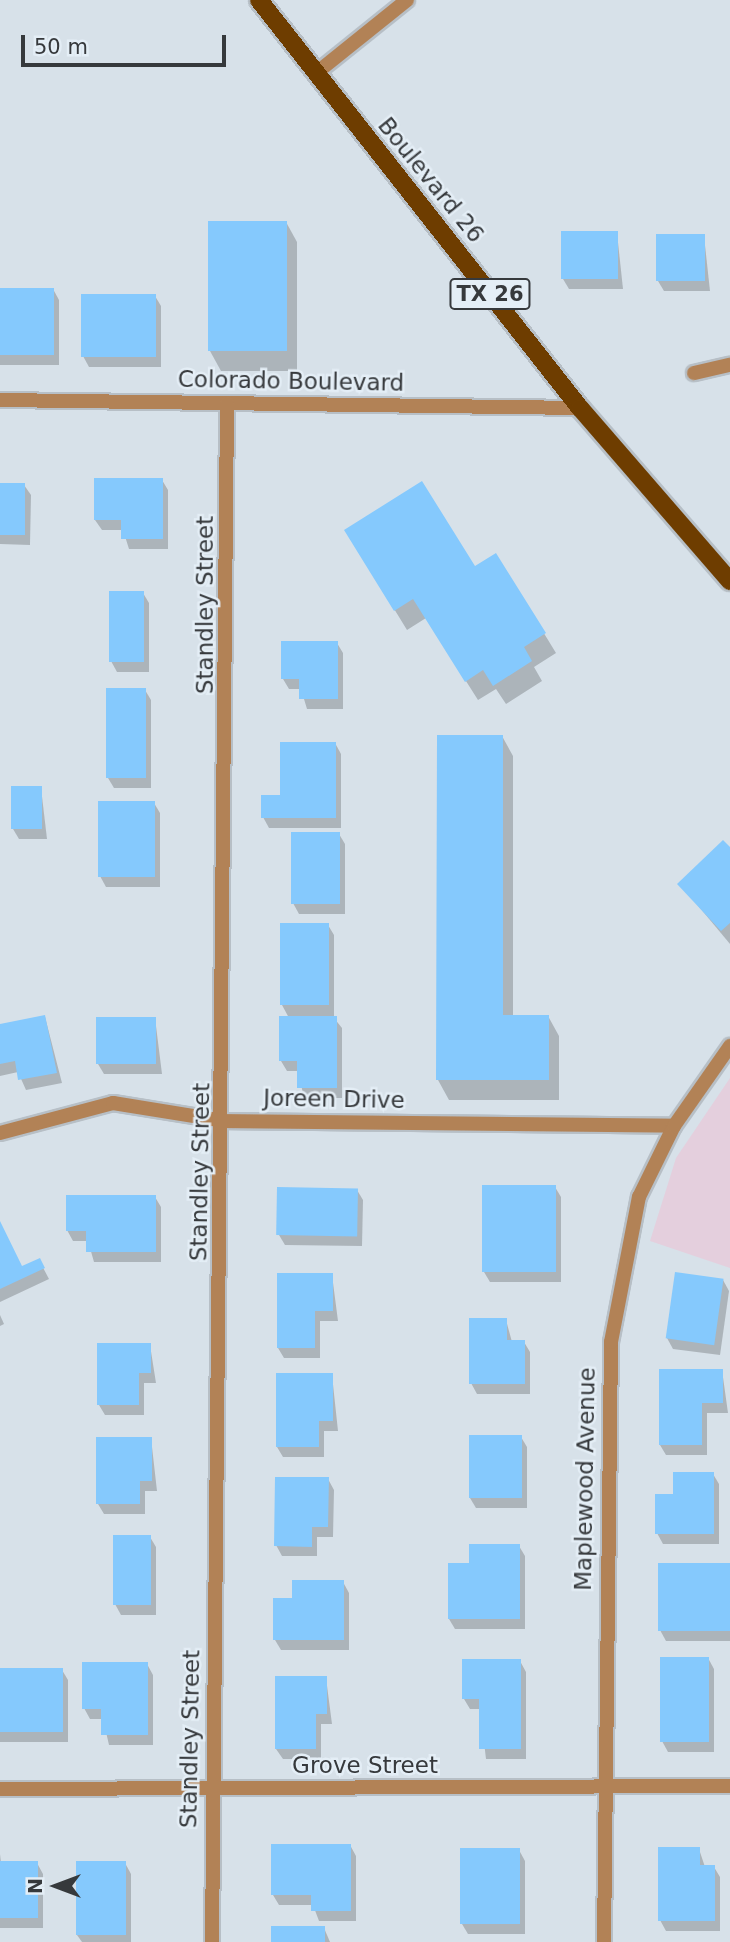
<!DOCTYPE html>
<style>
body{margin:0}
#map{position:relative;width:730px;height:1942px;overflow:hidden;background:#d7e1e9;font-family:"DejaVu Sans",sans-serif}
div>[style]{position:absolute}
.commercial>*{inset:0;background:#e4cfdd}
.shadow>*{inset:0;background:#0003}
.building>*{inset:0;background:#85c9fd;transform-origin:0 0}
.roads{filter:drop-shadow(2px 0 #b7bfc6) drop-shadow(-2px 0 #b7bfc6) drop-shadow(0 2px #b7bfc6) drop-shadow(0 -2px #b7bfc6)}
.minor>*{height:14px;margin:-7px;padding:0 7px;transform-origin:7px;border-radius:7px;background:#b28256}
.primary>*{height:18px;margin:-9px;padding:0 9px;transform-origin:9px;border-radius:9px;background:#6e3d00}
span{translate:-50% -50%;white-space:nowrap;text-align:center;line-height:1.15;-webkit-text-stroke:5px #e4eef6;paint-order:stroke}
.shield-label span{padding:2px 5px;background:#e4eef6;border:2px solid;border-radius:5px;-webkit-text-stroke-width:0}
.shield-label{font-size:21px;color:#36393c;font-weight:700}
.street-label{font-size:23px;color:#36393c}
.north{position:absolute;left:21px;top:1851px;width:70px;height:70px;-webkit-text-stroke:5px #e4eef6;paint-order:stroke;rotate:270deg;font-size:19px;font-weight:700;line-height:28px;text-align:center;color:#36393c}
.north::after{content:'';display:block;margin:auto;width:24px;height:32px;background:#36393c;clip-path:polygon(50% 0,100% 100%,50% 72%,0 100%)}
.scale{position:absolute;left:21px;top:35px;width:205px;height:32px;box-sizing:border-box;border:4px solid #36393c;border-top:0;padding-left:9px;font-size:21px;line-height:24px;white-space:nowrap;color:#36393c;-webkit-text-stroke:5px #e4eef6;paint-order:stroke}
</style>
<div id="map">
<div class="commercial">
<div style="clip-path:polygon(730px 1078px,730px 1268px,650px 1241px,676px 1158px)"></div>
</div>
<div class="shadow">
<div style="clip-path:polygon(210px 222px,286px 222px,297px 242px,297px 371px,221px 371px,210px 351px)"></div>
<div style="clip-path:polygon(617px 233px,623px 289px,569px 289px,563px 279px)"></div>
<div style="clip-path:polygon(704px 236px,710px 291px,664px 291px,658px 281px)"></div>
<div style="clip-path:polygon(0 289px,53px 289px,59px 300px,59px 365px,0 365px)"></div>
<div style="clip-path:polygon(155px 296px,161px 306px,161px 367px,89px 367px,83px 356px)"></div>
<div style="clip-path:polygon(162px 480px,168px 490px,168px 549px,129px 549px,123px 530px,102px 530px,95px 520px)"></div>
<div style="clip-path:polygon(0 484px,24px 485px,31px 495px,30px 545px,0 544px)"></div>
<div style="clip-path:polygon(358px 550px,474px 568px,496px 555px,556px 653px,534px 667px,542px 681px,506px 704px,496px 689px,478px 700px,426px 618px,407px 630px)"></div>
<div style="clip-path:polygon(143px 593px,149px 603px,149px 672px,117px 672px,111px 661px)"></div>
<div style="clip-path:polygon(337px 643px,343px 653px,343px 709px,307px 709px,301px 689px,289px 689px,283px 679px)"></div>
<div style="clip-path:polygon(108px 690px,145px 690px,151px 700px,151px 788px,114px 788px,108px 778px)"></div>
<div style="clip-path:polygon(502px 736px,513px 756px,513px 1016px,548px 1016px,559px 1036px,559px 1100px,449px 1100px,438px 1080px)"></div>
<div style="clip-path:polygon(335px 743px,341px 754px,341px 828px,269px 828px,263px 817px)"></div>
<div style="clip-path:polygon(41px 788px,47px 839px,19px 839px,13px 829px)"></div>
<div style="clip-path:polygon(154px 803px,160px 813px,160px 887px,106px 887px,100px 876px)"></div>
<div style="clip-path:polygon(339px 834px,345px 844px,345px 914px,299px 914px,293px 903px)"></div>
<div style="clip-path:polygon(730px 850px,730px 944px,680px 884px)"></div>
<div style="clip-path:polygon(328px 925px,334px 935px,334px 1018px,342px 1028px,342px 1098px,304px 1098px,298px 1071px,287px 1071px,281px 1061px,289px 1018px,282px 1005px)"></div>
<div style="clip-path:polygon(45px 1017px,62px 1083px,26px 1090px,18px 1072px,0 1076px,0 1026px)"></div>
<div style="clip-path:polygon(155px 1018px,162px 1074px,104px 1074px,98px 1064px)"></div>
<div style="clip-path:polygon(555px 1187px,561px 1197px,561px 1282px,490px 1282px,484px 1272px)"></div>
<div style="clip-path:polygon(357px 1190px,363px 1200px,362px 1246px,285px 1245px,279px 1235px)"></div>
<div style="clip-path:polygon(155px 1197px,161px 1207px,161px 1262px,94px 1262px,88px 1241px,73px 1241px,67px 1230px)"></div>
<div style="clip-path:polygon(0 1226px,22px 1268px,39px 1260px,49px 1279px,0 1302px)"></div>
<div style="clip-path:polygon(332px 1275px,338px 1321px,320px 1321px,320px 1358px,284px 1358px,278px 1348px)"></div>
<div style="clip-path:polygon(723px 1280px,729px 1291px,720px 1355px,673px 1349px,667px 1338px)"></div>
<div style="clip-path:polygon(0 1315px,4px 1324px,0 1326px)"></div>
<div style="clip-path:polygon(506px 1320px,512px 1342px,524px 1342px,530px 1352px,530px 1394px,477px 1394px,471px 1383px)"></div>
<div style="clip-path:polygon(150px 1345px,156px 1383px,144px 1383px,144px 1415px,105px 1415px,99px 1405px)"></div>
<div style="clip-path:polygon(722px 1370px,728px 1413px,707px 1413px,707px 1455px,666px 1455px,660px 1445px)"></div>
<div style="clip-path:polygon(332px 1375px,338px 1431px,324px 1431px,324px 1457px,283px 1457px,277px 1447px)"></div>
<div style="clip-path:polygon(521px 1437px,527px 1447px,527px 1508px,476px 1508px,470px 1498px)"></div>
<div style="clip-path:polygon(151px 1438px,157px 1491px,145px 1491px,145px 1514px,104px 1514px,98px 1504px)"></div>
<div style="clip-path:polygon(713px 1474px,719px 1484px,719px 1544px,663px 1544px,657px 1533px,675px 1495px)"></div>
<div style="clip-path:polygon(328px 1479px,334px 1490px,333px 1537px,317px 1537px,317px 1556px,282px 1556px,276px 1545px)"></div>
<div style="clip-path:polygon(150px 1537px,156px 1547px,156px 1615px,121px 1615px,115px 1604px)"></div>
<div style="clip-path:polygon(519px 1546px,525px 1556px,525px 1629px,455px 1629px,449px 1619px,470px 1565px)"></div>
<div style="clip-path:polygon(730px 1565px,730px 1641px,666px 1641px,660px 1630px)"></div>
<div style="clip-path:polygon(343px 1582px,349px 1593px,349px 1650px,281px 1650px,275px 1640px,294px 1600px)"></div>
<div style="clip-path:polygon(708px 1658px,714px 1669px,714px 1752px,668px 1752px,662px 1741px)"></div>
<div style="clip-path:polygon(520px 1661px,526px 1672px,526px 1759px,486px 1759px,480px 1709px,470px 1709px,464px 1699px)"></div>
<div style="clip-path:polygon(147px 1664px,153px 1675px,153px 1745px,109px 1745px,103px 1719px,90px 1719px,84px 1708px)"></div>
<div style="clip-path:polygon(0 1670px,62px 1670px,68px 1680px,68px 1742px,0 1742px)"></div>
<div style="clip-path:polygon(326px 1678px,332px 1724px,321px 1724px,321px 1759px,283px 1759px,276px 1749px)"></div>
<div style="clip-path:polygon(350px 1845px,356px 1856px,356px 1921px,319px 1921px,313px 1905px,279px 1905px,273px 1895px)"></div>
<div style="clip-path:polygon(699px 1849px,705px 1867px,714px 1867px,720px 1877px,720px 1931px,666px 1931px,660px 1920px)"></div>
<div style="clip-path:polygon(519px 1850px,525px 1861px,525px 1934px,468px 1934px,462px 1924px)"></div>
<div style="clip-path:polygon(0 1854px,1px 1863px,37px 1863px,43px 1874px,43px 1928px,0 1928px)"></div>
<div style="clip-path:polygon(125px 1863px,131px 1874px,131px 1942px,82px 1942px,77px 1935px)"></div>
<div style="clip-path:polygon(324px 1928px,330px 1942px,273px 1942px)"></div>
</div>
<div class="building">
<div style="left:208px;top:221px;width:79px;height:130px"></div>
<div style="left:561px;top:231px;width:57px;height:48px"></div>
<div style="left:656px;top:234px;width:49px;height:47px"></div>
<div style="left:0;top:288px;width:54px;height:67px"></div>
<div style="left:81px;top:294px;width:75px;height:63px"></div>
<div style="clip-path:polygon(94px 478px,163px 478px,163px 539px,121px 539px,121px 520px,94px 520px)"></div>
<div style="clip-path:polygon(422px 481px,475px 566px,496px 553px,546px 633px,524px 647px,532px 661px,493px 686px,483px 670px,465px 682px,413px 599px,394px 611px,344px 530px)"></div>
<div style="left:0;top:483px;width:25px;height:52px"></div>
<div style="left:109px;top:591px;width:35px;height:71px"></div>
<div style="clip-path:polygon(281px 641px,338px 641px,338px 699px,299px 699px,299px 679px,281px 679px)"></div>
<div style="left:106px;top:688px;width:40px;height:90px"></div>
<div style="clip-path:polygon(437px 735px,503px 735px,503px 1015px,549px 1015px,549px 1080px,436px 1080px)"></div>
<div style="clip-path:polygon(280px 742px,336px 742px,336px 818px,261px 818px,261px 795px,280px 795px)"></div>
<div style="left:11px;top:786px;width:31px;height:43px"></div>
<div style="left:98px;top:801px;width:57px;height:76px"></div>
<div style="left:291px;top:832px;width:49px;height:72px"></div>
<div style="clip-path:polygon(723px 840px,730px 847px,730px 923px,721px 931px,677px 884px)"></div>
<div style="left:280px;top:923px;width:49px;height:82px"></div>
<div style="clip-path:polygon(45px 1015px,57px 1073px,18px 1080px,15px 1061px,0 1064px,0 1024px)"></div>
<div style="clip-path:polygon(279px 1016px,337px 1016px,337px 1088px,297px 1088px,297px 1061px,279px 1061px)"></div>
<div style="left:96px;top:1017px;width:60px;height:47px"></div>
<div style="left:482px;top:1185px;width:74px;height:87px"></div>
<div style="left:277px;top:1187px;width:81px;height:48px;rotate:1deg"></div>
<div style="clip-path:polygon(66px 1195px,156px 1195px,156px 1252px,86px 1252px,86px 1231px,66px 1231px)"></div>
<div style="clip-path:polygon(0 1221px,22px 1266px,40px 1258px,45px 1268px,0 1289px)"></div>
<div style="left:675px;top:1272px;width:49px;height:67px;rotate:8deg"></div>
<div style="clip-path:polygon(277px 1273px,333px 1273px,333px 1311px,315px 1311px,315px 1348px,277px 1348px)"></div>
<div style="clip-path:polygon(469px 1318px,507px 1318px,507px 1340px,525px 1340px,525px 1384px,469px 1384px)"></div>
<div style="clip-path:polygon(97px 1343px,151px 1343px,151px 1373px,139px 1373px,139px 1405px,97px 1405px)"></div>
<div style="clip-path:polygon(659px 1369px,723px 1369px,723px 1403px,702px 1403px,702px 1445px,659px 1445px)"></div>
<div style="clip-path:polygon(276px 1373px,333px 1373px,333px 1421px,319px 1421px,319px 1447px,276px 1447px)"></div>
<div style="left:469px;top:1435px;width:53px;height:63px"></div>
<div style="clip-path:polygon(96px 1437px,152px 1437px,152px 1481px,140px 1481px,140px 1504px,96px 1504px)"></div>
<div style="clip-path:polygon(673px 1472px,714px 1472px,714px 1534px,655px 1534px,655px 1494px,673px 1494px)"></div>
<div style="clip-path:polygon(275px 1477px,329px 1477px,328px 1527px,312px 1527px,312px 1547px,274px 1546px)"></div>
<div style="left:113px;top:1535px;width:38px;height:70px"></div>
<div style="clip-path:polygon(469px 1544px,520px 1544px,520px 1619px,448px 1619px,448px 1563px,469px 1563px)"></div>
<div style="left:658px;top:1563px;width:72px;height:68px"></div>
<div style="clip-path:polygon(292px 1580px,344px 1580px,344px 1640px,273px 1640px,273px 1598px,292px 1598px)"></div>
<div style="left:660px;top:1657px;width:49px;height:85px"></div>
<div style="clip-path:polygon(462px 1659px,521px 1659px,521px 1749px,479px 1749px,479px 1699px,462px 1699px)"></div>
<div style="clip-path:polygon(82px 1662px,148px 1662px,148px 1735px,101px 1735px,101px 1709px,82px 1709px)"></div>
<div style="left:0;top:1668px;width:63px;height:64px"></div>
<div style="clip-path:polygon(275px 1676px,327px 1676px,327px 1714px,316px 1714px,316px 1749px,275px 1749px)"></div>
<div style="clip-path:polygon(271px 1844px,351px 1844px,351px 1911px,311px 1911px,311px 1895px,271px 1895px)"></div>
<div style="clip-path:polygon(658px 1847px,700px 1847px,700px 1865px,715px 1865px,715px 1921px,658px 1921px)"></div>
<div style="left:460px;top:1848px;width:60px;height:76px"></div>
<div style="left:0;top:1861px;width:38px;height:57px"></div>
<div style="left:76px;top:1861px;width:50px;height:74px"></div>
<div style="left:271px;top:1926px;width:54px;height:16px"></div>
</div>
<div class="roads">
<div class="minor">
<div style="left:315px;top:74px;width:118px;rotate:-38.8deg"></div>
<div style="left:694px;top:373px;width:37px;rotate:-13deg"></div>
<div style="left:0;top:400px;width:580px;rotate:0.79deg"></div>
<div style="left:0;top:1133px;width:117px;rotate:-14.9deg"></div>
<div style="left:113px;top:1103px;width:112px;rotate:9.2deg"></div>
<div style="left:224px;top:1121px;width:450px;rotate:0.6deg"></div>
<div style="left:0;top:1789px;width:730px;rotate:-0.24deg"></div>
<div style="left:212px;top:1942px;width:1539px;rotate:-89.44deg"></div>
<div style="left:604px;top:1942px;width:600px;rotate:-89.33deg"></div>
<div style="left:611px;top:1342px;width:148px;rotate:-79.1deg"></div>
<div style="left:639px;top:1197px;width:79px;rotate:-63.8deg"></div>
<div style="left:674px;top:1126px;width:98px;rotate:-55deg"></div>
</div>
<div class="primary">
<div style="left:259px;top:0;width:519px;rotate:51.81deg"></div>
<div style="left:580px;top:408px;width:229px;rotate:49.1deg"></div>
</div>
</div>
<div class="shield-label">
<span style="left:490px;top:294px">TX 26</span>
</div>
<div class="street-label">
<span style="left:431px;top:180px;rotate:51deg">Boulevard 26</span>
<span style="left:291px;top:381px;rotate:1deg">Colorado Boulevard</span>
<span style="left:205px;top:605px;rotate:-90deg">Standley Street</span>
<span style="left:334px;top:1099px;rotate:1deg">Joreen Drive</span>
<span style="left:200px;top:1172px;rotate:-89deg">Standley Street</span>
<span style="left:585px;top:1479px;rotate:-89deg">Maplewood Avenue</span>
<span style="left:190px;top:1739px;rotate:-89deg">Standley Street</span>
<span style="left:365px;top:1765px">Grove Street</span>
</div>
<div class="north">N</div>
<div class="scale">50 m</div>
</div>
